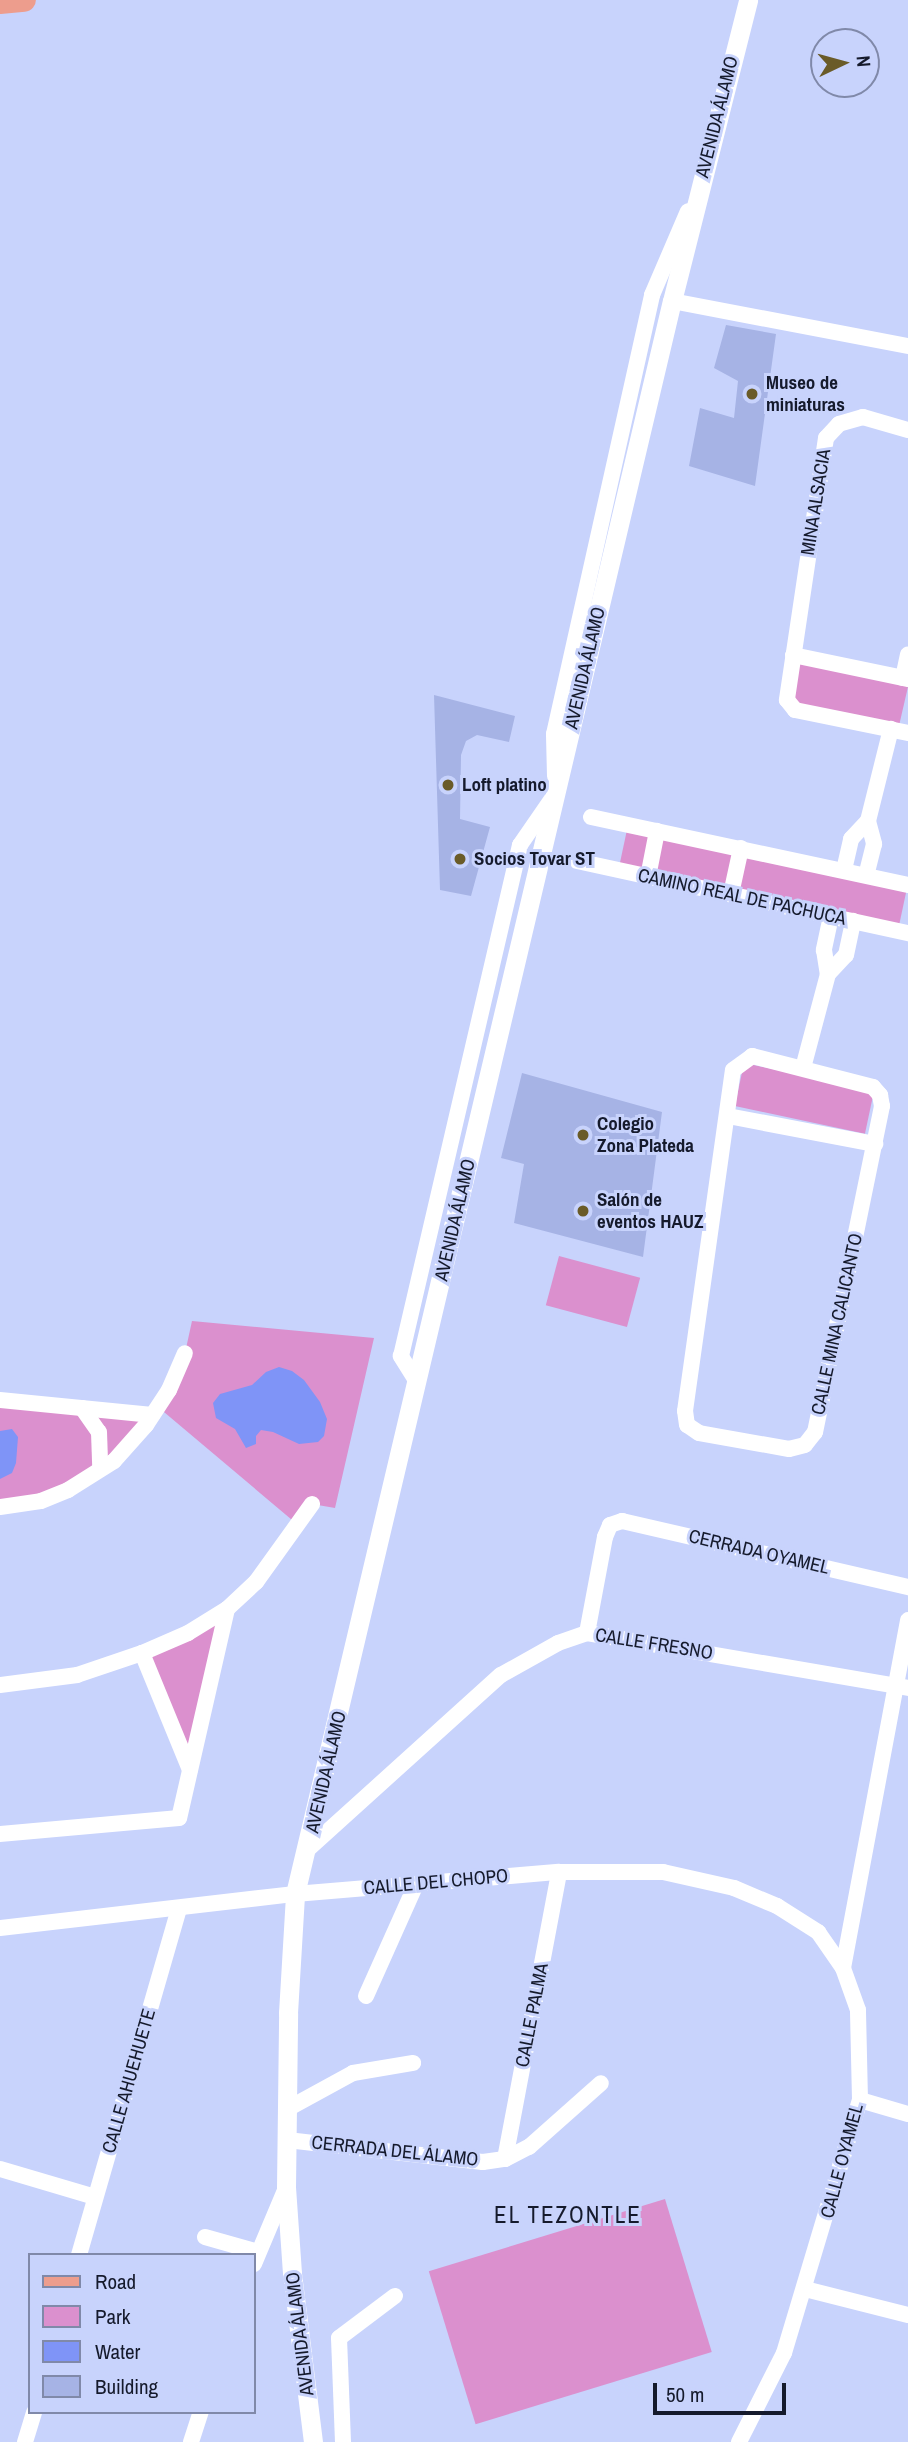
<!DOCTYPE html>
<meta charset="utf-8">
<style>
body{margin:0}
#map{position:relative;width:908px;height:2442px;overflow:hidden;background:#c8d3fc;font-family:"Archivo Narrow",sans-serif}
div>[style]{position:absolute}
.green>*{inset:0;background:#db90ce;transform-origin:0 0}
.water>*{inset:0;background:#7f94f7}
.building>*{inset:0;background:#a6b3e5}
.minor>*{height:16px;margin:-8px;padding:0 8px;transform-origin:8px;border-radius:8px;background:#fff}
.tertiary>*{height:19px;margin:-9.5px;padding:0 9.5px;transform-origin:9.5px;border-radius:9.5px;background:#fff}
.primary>*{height:24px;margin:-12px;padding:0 12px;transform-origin:12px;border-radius:12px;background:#ed9d8d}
.dots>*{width:19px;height:19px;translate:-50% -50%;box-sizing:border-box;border:4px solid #c8d3fc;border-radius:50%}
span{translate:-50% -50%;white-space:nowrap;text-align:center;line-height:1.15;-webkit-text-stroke:6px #c8d3fc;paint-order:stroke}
.street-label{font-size:19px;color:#151a2c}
.poi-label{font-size:19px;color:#151a2c;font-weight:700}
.left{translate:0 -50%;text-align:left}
.quarter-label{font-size:23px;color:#151a2c;letter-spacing:2px}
.legend{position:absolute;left:28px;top:2253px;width:228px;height:161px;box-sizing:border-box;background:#c8d3fc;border:2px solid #8089a9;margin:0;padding:9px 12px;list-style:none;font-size:21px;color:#151a2c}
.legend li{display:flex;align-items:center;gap:14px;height:35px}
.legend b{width:35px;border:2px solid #8089a9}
.north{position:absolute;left:810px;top:28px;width:70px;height:70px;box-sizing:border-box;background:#c8d3fc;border:2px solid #8089a9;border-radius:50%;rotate:85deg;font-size:19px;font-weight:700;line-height:28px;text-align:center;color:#151a2c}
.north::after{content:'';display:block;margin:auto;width:24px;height:32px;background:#6a5b28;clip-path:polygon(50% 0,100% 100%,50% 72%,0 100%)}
.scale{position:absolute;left:653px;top:2383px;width:133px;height:32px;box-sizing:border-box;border:4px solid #151a2c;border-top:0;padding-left:9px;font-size:21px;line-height:24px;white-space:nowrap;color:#151a2c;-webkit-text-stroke:5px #c8d3fc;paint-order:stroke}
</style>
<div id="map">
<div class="green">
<div style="left:800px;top:661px;width:111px;height:42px;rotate:13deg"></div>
<div style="left:628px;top:825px;width:286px;height:46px;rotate:12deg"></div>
<div style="left:744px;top:1063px;width:133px;height:44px;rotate:12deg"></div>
<div style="left:559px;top:1256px;width:84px;height:51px;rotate:15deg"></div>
<div style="clip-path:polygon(192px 1321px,374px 1338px,335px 1508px,312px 1504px,298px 1525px,158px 1407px,185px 1353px)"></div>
<div style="clip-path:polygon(0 1400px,152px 1415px,146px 1425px,68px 1490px,0 1507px)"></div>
<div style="clip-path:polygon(227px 1609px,190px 1770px,142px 1653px)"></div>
<div style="left:665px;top:2199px;width:160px;height:247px;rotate:73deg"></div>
</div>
<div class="water">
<div style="clip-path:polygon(279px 1367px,292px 1371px,304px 1380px,320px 1402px,327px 1419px,324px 1436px,318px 1442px,299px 1444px,273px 1432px,261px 1430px,256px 1436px,256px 1444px,246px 1448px,235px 1429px,216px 1418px,213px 1403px,220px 1394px,252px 1385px,266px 1372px)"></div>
<div style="clip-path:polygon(12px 1429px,18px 1437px,16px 1463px,12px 1473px,0 1479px,0 1431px)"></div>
</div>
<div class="building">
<div style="clip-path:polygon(726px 325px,776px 334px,755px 486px,689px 466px,700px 408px,734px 418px,738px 381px,714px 368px)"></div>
<div style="clip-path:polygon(434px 695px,515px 716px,509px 742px,477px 735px,466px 741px,461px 755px,460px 819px,490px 827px,471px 896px,440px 890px)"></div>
<div style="clip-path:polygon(522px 1073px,662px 1112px,643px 1257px,514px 1223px,524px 1164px,501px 1158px)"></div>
</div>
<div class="minor">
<div style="left:672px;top:301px;width:240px;rotate:10.8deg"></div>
<div style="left:908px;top:430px;width:47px;rotate:-163.9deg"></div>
<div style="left:863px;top:417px;width:25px;rotate:164deg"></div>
<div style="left:839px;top:424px;width:19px;rotate:133deg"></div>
<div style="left:826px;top:438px;width:265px;rotate:98.5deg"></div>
<div style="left:787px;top:700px;width:13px;rotate:51deg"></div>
<div style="left:795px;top:710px;width:115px;rotate:11.5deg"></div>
<div style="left:793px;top:655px;width:117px;rotate:11.8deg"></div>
<div style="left:903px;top:678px;width:24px;rotate:-78deg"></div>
<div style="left:555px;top:776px;width:42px;rotate:-91.4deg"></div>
<div style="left:554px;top:734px;width:450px;rotate:-77.4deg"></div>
<div style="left:652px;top:295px;width:91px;rotate:-66.8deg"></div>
<div style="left:591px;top:817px;width:324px;rotate:12.1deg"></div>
<div style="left:868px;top:821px;width:95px;rotate:-76deg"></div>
<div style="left:577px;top:861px;width:339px;rotate:12.3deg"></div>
<div style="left:844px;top:870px;width:32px;rotate:-77deg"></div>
<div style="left:851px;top:839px;width:25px;rotate:-47deg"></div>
<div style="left:868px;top:821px;width:24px;rotate:75deg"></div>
<div style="left:874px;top:844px;width:32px;rotate:104deg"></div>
<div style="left:648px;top:877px;width:47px;rotate:-78.9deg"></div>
<div style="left:731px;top:894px;width:47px;rotate:-77.7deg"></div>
<div style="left:831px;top:916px;width:35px;rotate:102deg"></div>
<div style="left:824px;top:950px;width:24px;rotate:81deg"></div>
<div style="left:828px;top:974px;width:26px;rotate:-47deg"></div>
<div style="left:846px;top:955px;width:35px;rotate:-78deg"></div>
<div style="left:752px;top:1056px;width:125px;rotate:14.4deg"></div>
<div style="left:873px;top:1087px;width:11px;rotate:49deg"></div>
<div style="left:880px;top:1095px;width:11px;rotate:80deg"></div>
<div style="left:882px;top:1106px;width:333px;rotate:101.6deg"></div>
<div style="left:815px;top:1432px;width:16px;rotate:128deg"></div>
<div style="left:805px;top:1445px;width:16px;rotate:166deg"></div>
<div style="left:789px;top:1449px;width:91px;rotate:-169.9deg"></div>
<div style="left:699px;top:1433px;width:14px;rotate:-146deg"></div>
<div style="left:687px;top:1425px;width:14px;rotate:-98deg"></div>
<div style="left:685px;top:1411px;width:344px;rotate:-82deg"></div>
<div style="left:733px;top:1070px;width:24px;rotate:-36deg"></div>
<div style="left:803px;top:1068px;width:97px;rotate:-75.1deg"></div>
<div style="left:728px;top:1116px;width:150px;rotate:10.8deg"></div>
<div style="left:417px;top:1382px;width:31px;rotate:-122deg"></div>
<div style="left:401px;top:1356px;width:525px;rotate:-76.89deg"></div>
<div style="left:520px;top:845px;width:55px;rotate:-55.4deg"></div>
<div style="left:0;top:1400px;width:153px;rotate:5.6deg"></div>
<div style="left:82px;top:1408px;width:29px;rotate:55deg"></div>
<div style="left:99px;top:1432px;width:37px;rotate:88deg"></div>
<div style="left:0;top:1507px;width:41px;rotate:-8.3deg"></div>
<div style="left:41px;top:1501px;width:29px;rotate:-22deg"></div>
<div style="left:68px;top:1490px;width:54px;rotate:-32.2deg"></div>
<div style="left:114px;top:1461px;width:48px;rotate:-48.4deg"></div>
<div style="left:146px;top:1425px;width:42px;rotate:-56.7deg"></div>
<div style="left:169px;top:1390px;width:40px;rotate:-66.6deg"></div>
<div style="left:227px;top:1609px;width:40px;rotate:-43deg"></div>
<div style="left:256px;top:1582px;width:96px;rotate:-54.3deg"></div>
<div style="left:587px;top:1633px;width:98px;rotate:-79.4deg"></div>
<div style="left:605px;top:1537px;width:13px;rotate:-67deg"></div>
<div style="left:610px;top:1525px;width:13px;rotate:-18deg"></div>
<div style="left:622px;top:1521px;width:294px;rotate:13deg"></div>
<div style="left:142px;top:1653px;width:126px;rotate:67.7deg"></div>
<div style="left:0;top:1685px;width:78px;rotate:-7.4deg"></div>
<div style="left:77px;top:1675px;width:69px;rotate:-18.7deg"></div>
<div style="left:142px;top:1653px;width:50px;rotate:-23.5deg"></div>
<div style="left:188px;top:1633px;width:46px;rotate:-31.6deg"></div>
<div style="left:227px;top:1609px;width:214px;rotate:102.9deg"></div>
<div style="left:179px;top:1818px;width:180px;rotate:174.9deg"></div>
<div style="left:307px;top:1850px;width:261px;rotate:-42.1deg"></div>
<div style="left:501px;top:1675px;width:65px;rotate:-29.3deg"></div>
<div style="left:558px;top:1643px;width:31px;rotate:-19deg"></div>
<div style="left:587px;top:1633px;width:326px;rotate:9.7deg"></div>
<div style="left:0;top:1928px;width:297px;rotate:-6.6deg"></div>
<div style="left:295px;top:1894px;width:265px;rotate:-4.8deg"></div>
<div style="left:559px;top:1872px;width:104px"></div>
<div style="left:663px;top:1872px;width:73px;rotate:12.7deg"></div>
<div style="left:734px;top:1888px;width:47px;rotate:22.7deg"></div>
<div style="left:777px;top:1906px;width:49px;rotate:32.4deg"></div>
<div style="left:818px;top:1932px;width:44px;rotate:55.2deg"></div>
<div style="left:366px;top:1996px;width:123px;rotate:-65.9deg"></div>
<div style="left:860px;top:2100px;width:50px;rotate:16.3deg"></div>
<div style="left:289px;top:2108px;width:73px;rotate:-28.7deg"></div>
<div style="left:353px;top:2073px;width:61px;rotate:-9.5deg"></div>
<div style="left:287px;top:2140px;width:197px;rotate:6.4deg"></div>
<div style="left:483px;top:2162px;width:22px;rotate:-8deg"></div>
<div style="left:505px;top:2159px;width:27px;rotate:-27deg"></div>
<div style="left:529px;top:2147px;width:96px;rotate:-41.6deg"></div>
<div style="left:505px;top:2159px;width:292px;rotate:-79.3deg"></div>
<div style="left:0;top:2169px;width:99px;rotate:16.4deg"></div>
<div style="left:205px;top:2237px;width:55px;rotate:15.8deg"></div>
<div style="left:79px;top:2255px;width:361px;rotate:-73.9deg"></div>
<div style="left:254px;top:2264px;width:82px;rotate:-67.2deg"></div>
<div style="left:805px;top:2289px;width:106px;rotate:14.2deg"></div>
<div style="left:25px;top:2442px;width:31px;rotate:-73deg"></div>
<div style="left:191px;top:2442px;width:32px;rotate:-72deg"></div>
<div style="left:343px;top:2442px;width:104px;rotate:-92.2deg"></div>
<div style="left:339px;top:2338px;width:70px;rotate:-36.9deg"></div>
<div style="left:739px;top:2442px;width:100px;rotate:-63.2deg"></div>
<div style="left:784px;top:2353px;width:264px;rotate:-73.3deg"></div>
<div style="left:860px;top:2100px;width:90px;rotate:-91.3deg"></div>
<div style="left:858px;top:2010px;width:45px;rotate:-109.7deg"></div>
<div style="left:843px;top:1968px;width:354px;rotate:-79.4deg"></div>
</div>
<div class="tertiary">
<div style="left:313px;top:2442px;width:170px;rotate:-97.1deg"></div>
<div style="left:292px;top:2273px;width:85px;rotate:-94deg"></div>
<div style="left:286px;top:2188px;width:175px;rotate:-89.3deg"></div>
<div style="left:288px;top:2013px;width:119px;rotate:-86.6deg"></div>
<div style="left:295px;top:1894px;width:1637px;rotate:-76.69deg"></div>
<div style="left:672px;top:301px;width:310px;rotate:-75.8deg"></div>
</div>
<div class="primary">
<div style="left:0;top:2px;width:24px;rotate:-5deg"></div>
</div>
<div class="dots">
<div style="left:752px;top:394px;background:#6a5b28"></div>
<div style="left:448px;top:785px;background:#6a5b28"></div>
<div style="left:460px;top:859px;background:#6a5b28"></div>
<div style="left:583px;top:1135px;background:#6a5b28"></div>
<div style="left:583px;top:1211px;background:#6a5b28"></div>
</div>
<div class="street-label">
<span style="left:717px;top:117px;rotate:-76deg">AVENIDA ÁLAMO</span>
<span style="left:816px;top:502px;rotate:-81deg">MINA ALSACIA</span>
<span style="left:585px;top:668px;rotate:-77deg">AVENIDA ÁLAMO</span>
<span style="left:742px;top:897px;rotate:12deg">CAMINO REAL DE PACHUCA</span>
<span style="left:455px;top:1220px;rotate:-77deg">AVENIDA ÁLAMO</span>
<span style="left:837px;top:1324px;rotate:-78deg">CALLE MINA CALICANTO</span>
<span style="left:759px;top:1552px;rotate:13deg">CERRADA OYAMEL</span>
<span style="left:654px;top:1644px;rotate:9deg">CALLE FRESNO</span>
<span style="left:326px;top:1772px;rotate:-77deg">AVENIDA ÁLAMO</span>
<span style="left:436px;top:1882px;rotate:-5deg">CALLE DEL CHOPO</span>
<span style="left:532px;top:2015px;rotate:-79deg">CALLE PALMA</span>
<span style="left:129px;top:2081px;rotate:-74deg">CALLE AHUEHUETE</span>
<span style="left:395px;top:2151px;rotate:6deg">CERRADA DEL ÁLAMO</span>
<span style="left:842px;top:2161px;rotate:-75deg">CALLE OYAMEL</span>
<span style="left:300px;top:2334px;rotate:-97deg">AVENIDA ÁLAMO</span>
</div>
<div class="poi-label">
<span class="left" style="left:766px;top:394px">Museo de<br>miniaturas</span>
<span class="left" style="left:462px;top:785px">Loft platino</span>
<span class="left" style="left:474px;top:859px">Socios Tovar ST</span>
<span class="left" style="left:597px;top:1135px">Colegio<br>Zona Plateda</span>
<span class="left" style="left:597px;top:1211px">Salón de<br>eventos HAUZ</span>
</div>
<div class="quarter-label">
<span style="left:568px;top:2215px">EL TEZONTLE</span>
</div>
<ul class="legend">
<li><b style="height:9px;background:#ed9d8d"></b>Road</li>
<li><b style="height:19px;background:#db90ce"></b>Park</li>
<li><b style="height:19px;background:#7f94f7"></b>Water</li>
<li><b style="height:19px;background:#a6b3e5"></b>Building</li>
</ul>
<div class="north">N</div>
<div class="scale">50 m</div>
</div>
